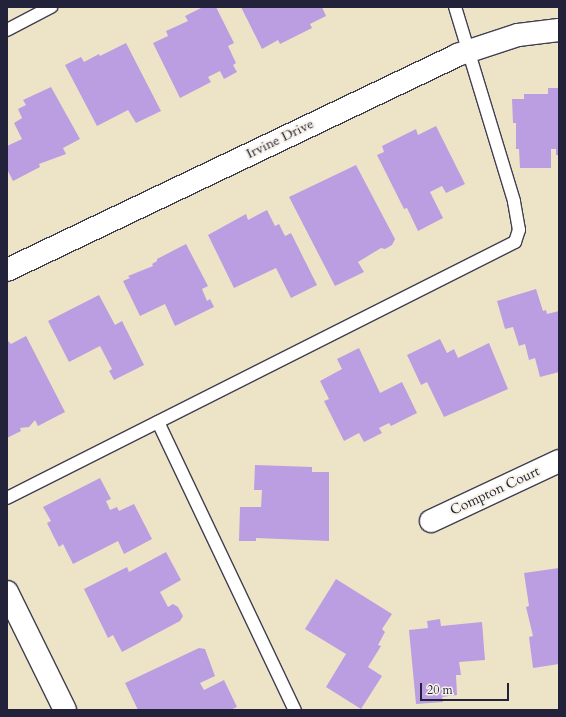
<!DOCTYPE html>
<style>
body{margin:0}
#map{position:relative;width:566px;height:717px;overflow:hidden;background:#ede4c7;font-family:Cardo,serif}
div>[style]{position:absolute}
.building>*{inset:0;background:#ba9ee1}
.roads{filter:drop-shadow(1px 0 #403f50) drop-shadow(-1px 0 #403f50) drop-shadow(0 1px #403f50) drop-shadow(0 -1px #403f50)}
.service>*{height:12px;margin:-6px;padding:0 6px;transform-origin:6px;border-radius:6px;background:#fff}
.minor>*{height:22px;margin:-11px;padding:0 11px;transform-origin:11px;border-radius:11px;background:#fff}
span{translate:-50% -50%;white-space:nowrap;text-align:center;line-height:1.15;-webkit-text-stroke:4px #f7f3e8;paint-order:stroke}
.street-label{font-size:14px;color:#22223b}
.frame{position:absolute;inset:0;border:8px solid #22223b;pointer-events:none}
.scale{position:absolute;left:420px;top:683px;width:89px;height:18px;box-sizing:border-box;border:2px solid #22223b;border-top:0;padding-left:5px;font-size:12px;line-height:14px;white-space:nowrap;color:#22223b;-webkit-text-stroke:3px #f7f3e8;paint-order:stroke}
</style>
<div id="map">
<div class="building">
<div style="clip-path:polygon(203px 7px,216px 7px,234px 43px,228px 46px,236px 63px,233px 65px,237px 72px,224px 79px,220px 71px,208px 77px,211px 82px,180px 98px,153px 43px,168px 36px,166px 31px,188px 21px,185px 16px)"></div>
<div style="clip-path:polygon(241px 7px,322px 7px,326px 16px,310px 24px,312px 28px,280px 44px,278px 40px,262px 49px)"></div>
<div style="clip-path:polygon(126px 43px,161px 111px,136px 123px,128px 110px,97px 126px,65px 65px,81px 57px,84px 62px,99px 54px,100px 56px)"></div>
<div style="clip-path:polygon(51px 87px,80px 139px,63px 148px,66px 154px,39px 164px,40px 167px,13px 181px,7px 169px,7px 146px,22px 139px,14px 123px,22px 118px,18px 109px,26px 105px,23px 100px)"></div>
<div style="clip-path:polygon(548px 88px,559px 88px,559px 155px,556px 155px,556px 149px,551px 149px,551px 168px,520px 168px,519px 149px,516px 149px,516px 123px,513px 123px,512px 99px,524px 99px,524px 94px,548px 94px)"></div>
<div style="clip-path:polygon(436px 126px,465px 184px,446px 193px,442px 186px,430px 192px,443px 218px,418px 231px,407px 208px,404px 209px,377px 155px,384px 152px,382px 146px,416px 129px,418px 135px)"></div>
<div style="clip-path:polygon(356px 165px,395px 239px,392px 245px,385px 249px,381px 248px,358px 262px,364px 272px,335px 286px,289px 197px)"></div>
<div style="clip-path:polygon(267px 210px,275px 226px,279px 224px,285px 236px,291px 233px,317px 285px,291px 298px,276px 268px,234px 288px,208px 235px,246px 214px,248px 220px)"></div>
<div style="clip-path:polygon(186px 244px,208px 286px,202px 289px,207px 301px,210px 299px,214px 307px,175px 326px,165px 304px,140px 316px,123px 281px,130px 278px,128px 276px,153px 266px,152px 264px,157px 261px,157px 259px)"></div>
<div style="clip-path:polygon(536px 289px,543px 311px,546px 310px,547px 314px,559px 311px,559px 372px,540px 377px,535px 358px,529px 360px,525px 344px,519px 346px,513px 327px,505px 329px,497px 301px)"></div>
<div style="clip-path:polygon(99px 295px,115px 325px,122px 321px,144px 365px,114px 380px,109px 371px,112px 369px,100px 346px,69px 362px,48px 321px)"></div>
<div style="clip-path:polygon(26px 336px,65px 412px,38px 426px,35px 420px,29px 427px,20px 428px,21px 431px,7px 438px,7px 340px,11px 344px)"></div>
<div style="clip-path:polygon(440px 339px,447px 353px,454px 349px,458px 358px,489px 343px,508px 389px,444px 417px,427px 382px,421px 385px,407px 355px)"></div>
<div style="clip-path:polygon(359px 348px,380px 393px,402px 382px,417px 413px,391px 426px,389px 423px,379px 428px,382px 433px,364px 442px,359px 433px,344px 441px,324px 401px,329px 399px,320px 381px,342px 369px,337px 359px)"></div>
<div style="clip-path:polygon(255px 465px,312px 467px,312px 472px,329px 472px,329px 541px,256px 538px,256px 541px,239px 541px,240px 507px,261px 507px,262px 490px,254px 490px)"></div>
<div style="clip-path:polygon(100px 478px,111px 499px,106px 501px,110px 510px,117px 507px,119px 511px,134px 504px,152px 539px,124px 554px,118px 541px,73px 564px,63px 544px,59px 547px,47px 523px,51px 521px,43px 507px)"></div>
<div style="clip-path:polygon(166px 552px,181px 580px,160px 592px,168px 607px,173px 604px,178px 607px,183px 616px,180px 621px,122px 652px,113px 635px,108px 638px,84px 589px,127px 567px,129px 572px)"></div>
<div style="clip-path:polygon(559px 568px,559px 664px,533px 668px,529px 637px,533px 636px,526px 607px,529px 606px,524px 573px)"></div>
<div style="clip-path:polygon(336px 579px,392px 614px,382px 629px,385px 632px,378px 645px,381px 646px,368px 667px,382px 676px,361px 709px,326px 687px,346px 654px,305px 629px)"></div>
<div style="clip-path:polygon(440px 619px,441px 626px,482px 622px,485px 660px,459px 662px,461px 675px,456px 675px,457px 695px,442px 697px,443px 702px,416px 704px,409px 630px,428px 628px,427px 621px)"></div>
<div style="clip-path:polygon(199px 648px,205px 649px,215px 676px,200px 683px,204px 690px,224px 680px,237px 707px,230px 710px,138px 710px,125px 683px)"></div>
</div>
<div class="roads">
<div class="service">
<div style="left:7px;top:30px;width:50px;rotate:-27.6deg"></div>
<div style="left:158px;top:422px;width:319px;rotate:64.6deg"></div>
<div style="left:7px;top:498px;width:569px;rotate:-26.75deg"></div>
<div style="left:515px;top:242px;width:13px;rotate:-72deg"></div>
<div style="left:519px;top:230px;width:29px;rotate:-100deg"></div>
<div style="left:514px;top:201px;width:203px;rotate:-106.9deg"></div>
</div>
<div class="minor">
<div style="left:7px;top:270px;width:499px;rotate:-25.5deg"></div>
<div style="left:457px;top:55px;width:64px;rotate:-18.2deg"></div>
<div style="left:518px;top:35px;width:41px;rotate:-7deg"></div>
<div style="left:431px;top:521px;width:141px;rotate:-25.1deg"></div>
<div style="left:7px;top:592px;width:131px;rotate:63.8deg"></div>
</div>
</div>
<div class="street-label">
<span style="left:280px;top:139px;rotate:-26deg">Irvine Drive</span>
<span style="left:495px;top:491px;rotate:-25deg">Compton Court</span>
</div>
<div class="frame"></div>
<div class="scale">20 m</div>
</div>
